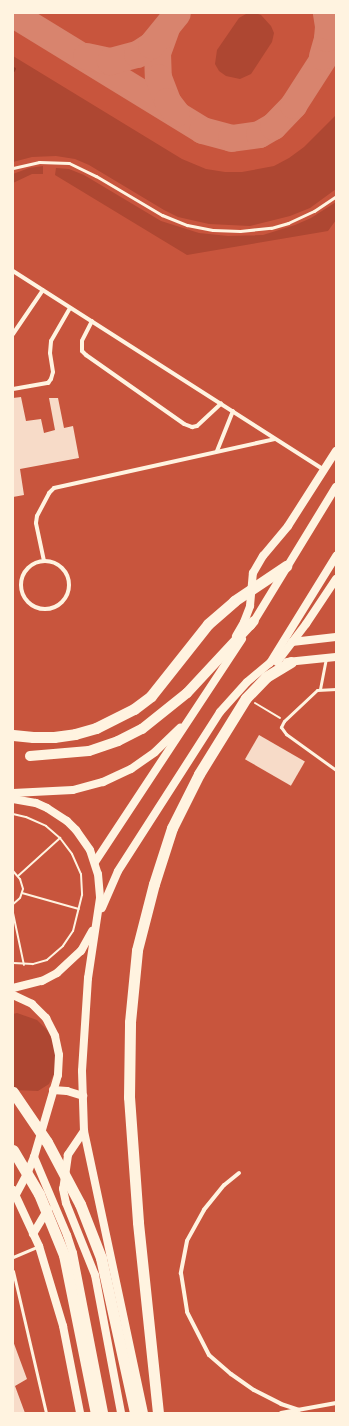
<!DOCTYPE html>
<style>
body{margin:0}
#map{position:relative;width:349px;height:1426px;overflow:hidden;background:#c8553d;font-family:"PT Sans",sans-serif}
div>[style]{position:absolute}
.green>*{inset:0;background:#ae4732}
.stream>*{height:3px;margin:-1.5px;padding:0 1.5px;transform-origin:1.5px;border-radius:1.5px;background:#8f3625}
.taxiway>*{height:27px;margin:-13.5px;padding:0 13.5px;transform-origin:13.5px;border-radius:13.5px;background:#d8846e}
.building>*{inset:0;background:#f7dbc8;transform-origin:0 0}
.path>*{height:2px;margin:-1px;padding:0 1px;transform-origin:1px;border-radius:1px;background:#fff3e0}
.service>*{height:3px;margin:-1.5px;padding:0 1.5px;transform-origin:1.5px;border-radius:1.5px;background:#fff3e0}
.minor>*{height:4px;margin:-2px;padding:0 2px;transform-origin:2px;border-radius:2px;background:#fff3e0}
.minor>.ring{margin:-2px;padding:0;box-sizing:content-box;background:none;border:4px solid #fff3e0;border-radius:50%}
.secondary>*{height:8px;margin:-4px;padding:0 4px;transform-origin:4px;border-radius:4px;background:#fff3e0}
.trunk>*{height:10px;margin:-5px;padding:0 5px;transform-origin:5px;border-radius:5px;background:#fff3e0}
.motorway>*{height:11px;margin:-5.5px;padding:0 5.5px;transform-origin:5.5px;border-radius:5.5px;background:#fff3e0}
span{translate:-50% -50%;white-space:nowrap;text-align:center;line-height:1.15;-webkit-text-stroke:3px #fff3e0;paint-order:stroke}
.frame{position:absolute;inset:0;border:14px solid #fff3e0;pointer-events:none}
</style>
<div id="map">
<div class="green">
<div style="clip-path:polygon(255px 13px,261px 15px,271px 26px,274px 33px,272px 42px,251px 74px,240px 79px,226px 76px,219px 71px,215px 64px,217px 50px,239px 18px,246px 14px)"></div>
<div style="clip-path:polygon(13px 56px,182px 159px,206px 169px,225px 172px,242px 172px,274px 166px,289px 158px,304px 147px,336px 115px,336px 189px,310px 208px,290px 216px,250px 226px,209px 224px,178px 217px,164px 210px,89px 165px,75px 159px,56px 156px,32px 157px,13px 162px)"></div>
<div style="clip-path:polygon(43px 166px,43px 174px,32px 174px,13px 183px,13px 174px,29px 168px)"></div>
<div style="clip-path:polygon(56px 168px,69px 169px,84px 175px,161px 221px,199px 233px,228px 236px,263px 235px,295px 225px,311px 218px,336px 202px,336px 220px,328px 231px,187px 255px,55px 175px)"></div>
<div style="clip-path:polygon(17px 1013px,37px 1020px,48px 1031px,54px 1044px,57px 1058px,55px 1072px,49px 1084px,38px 1091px,13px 1090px,13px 1014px)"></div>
</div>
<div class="stream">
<div style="left:13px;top:70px;width:2px;rotate:-63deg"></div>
</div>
<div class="taxiway">
<div style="left:13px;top:14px;width:222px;rotate:31.5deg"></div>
<div style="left:202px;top:130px;width:30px;rotate:15deg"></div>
<div style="left:231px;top:138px;width:28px;rotate:-8deg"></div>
<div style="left:259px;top:134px;width:16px;rotate:-30deg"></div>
<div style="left:273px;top:126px;width:29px;rotate:-46deg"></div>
<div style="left:293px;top:105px;width:80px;rotate:-57.3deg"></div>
<div style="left:166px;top:28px;width:27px;rotate:110deg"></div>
<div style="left:157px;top:53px;width:24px;rotate:88deg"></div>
<div style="left:158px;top:77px;width:26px;rotate:69deg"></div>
<div style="left:167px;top:101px;width:15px;rotate:53deg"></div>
<div style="left:86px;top:56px;width:25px;rotate:12deg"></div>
<div style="left:110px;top:61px;width:28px;rotate:-15deg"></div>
<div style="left:137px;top:54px;width:17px;rotate:-33deg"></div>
<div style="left:151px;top:45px;width:41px;rotate:-50.9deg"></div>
<div style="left:322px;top:56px;width:19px;rotate:-74deg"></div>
<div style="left:327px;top:38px;width:12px;rotate:-85deg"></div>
<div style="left:328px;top:26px;width:13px;rotate:-99deg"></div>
</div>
<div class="building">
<div style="clip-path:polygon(21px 397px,26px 421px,41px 419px,44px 433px,55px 430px,49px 398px,58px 398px,64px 428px,73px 426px,79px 458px,20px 469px,24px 495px,13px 497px,13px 398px)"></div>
<div style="left:259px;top:735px;width:53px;height:28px;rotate:30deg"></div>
<div style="clip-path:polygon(13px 1341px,27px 1379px,15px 1386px,25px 1413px,13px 1413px)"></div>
</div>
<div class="path">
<div style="left:255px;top:703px;width:29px;rotate:31deg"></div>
<div style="left:13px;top:814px;width:13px;rotate:13deg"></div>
<div style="left:26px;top:817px;width:22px;rotate:24deg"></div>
<div style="left:46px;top:826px;width:18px;rotate:41deg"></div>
<div style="left:60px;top:838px;width:20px;rotate:53deg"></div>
<div style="left:72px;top:854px;width:22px;rotate:66deg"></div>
<div style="left:81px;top:874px;width:21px;rotate:87deg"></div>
<div style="left:82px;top:895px;width:37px;rotate:104deg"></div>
<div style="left:73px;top:931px;width:18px;rotate:124deg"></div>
<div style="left:63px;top:946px;width:21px;rotate:139deg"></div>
<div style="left:47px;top:960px;width:15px;rotate:164deg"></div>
<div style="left:33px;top:964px;width:20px;rotate:-177deg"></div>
<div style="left:13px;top:871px;width:11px;rotate:49deg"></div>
<div style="left:20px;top:879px;width:10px;rotate:73deg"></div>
<div style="left:23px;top:889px;width:9px;rotate:108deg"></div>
<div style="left:20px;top:898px;width:9px;rotate:139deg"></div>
<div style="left:18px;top:876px;width:57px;rotate:-42.1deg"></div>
<div style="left:22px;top:893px;width:59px;rotate:15.7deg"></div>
<div style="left:13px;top:913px;width:53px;rotate:78.1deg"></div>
</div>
<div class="service">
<div style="left:13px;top:168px;width:27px;rotate:-13deg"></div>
<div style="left:39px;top:162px;width:30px;rotate:2deg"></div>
<div style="left:69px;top:163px;width:30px;rotate:26deg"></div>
<div style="left:96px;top:176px;width:77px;rotate:30.6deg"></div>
<div style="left:162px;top:215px;width:27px;rotate:22deg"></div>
<div style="left:187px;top:225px;width:26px;rotate:11deg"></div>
<div style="left:213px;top:230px;width:27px;rotate:2deg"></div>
<div style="left:240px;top:231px;width:31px;rotate:-6deg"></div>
<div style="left:271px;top:228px;width:18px;rotate:-16deg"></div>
<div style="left:288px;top:223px;width:29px;rotate:-25deg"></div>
<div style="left:314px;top:211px;width:27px;rotate:-34deg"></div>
<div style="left:320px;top:689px;width:31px;rotate:-79deg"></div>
<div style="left:336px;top:689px;width:19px;rotate:177deg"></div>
<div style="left:317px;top:690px;width:45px;rotate:136.8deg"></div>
<div style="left:284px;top:721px;width:7px;rotate:117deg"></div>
<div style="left:281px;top:727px;width:9px;rotate:54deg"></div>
<div style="left:286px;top:734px;width:62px;rotate:35.8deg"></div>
<div style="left:13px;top:1257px;width:26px;rotate:-23deg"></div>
<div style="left:13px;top:1271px;width:146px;rotate:76.9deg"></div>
</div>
<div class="minor">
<div style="left:13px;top:271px;width:369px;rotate:32.6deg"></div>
<div style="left:92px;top:321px;width:22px;rotate:117deg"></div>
<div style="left:82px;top:341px;width:10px;rotate:90deg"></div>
<div style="left:82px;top:351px;width:6px;rotate:45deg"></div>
<div style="left:86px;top:355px;width:120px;rotate:35.1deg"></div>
<div style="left:184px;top:424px;width:9px;rotate:21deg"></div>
<div style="left:192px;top:427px;width:5px;rotate:-11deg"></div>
<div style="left:197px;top:426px;width:33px;rotate:-43deg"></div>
<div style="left:13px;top:334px;width:53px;rotate:-55.7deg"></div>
<div style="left:13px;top:389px;width:36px;rotate:-10deg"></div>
<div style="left:48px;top:383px;width:5px;rotate:-53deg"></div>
<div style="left:51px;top:379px;width:7px;rotate:-74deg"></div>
<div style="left:53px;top:372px;width:19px;rotate:-99deg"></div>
<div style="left:50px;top:353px;width:12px;rotate:-85deg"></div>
<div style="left:51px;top:341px;width:38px;rotate:-60deg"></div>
<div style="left:217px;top:451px;width:43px;rotate:-68.2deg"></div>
<div style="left:44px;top:561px;width:39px;rotate:-102deg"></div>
<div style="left:36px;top:523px;width:7px;rotate:-82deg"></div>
<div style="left:37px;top:516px;width:26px;rotate:-62deg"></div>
<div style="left:49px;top:493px;width:7px;rotate:-45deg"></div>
<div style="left:54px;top:488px;width:226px;rotate:-12.5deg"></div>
<div class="ring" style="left:21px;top:561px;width:44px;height:44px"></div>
<div style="left:239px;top:1173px;width:19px;rotate:141deg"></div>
<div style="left:224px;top:1185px;width:32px;rotate:129deg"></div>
<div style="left:204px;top:1210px;width:35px;rotate:119deg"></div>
<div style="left:187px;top:1241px;width:33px;rotate:101deg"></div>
<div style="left:181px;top:1273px;width:39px;rotate:81deg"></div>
<div style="left:187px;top:1312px;width:48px;rotate:62.9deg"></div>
<div style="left:209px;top:1355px;width:29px;rotate:41deg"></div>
<div style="left:231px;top:1374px;width:28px;rotate:35deg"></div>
<div style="left:254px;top:1390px;width:30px;rotate:27deg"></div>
<div style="left:281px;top:1404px;width:19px;rotate:18deg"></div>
<div style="left:281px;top:1413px;width:56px;rotate:-10.3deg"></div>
</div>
<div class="secondary">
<div style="left:251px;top:626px;width:163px;rotate:-58.6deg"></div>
<div style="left:236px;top:636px;width:16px;rotate:-60deg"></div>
<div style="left:244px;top:622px;width:17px;rotate:-69deg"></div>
<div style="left:250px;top:606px;width:33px;rotate:-85deg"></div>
<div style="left:253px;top:573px;width:20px;rotate:-60deg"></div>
<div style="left:263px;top:556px;width:39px;rotate:-50deg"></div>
<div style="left:288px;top:526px;width:89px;rotate:-57.4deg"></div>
<div style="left:292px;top:642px;width:44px;rotate:-6.5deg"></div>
<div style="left:277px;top:662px;width:48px;rotate:-52.7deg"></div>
<div style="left:306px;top:624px;width:54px;rotate:-56.3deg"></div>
<div style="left:287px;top:662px;width:49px;rotate:-5.8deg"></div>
<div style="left:13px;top:793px;width:60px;rotate:-2.9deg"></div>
<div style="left:73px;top:790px;width:31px;rotate:-15deg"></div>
<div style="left:103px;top:782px;width:31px;rotate:-25deg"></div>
<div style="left:131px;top:769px;width:29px;rotate:-35deg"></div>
<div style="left:155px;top:752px;width:35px;rotate:-44deg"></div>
<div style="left:13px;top:799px;width:23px;rotate:10deg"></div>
<div style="left:36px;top:803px;width:12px;rotate:24deg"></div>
<div style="left:47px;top:808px;width:24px;rotate:33deg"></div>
<div style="left:67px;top:821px;width:13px;rotate:45deg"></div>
<div style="left:76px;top:830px;width:24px;rotate:55deg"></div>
<div style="left:90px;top:850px;width:25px;rotate:72deg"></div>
<div style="left:98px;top:874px;width:24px;rotate:85deg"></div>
<div style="left:100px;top:898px;width:81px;rotate:98.5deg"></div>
<div style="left:88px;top:978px;width:93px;rotate:93.7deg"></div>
<div style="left:82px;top:1071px;width:60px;rotate:88.1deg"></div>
<div style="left:84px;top:1131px;width:288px;rotate:78deg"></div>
<div style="left:95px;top:862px;width:267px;rotate:-56.6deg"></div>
<div style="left:102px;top:908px;width:40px;rotate:-66.6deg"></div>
<div style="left:118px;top:871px;width:189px;rotate:-57.3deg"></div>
<div style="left:220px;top:712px;width:40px;rotate:-48deg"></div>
<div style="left:247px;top:682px;width:30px;rotate:-40deg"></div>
<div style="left:270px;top:663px;width:126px;rotate:-58.3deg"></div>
<div style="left:13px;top:988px;width:30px;rotate:-14deg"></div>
<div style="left:42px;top:981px;width:17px;rotate:-28deg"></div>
<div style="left:57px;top:973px;width:33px;rotate:-43deg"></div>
<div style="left:81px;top:951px;width:23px;rotate:-61deg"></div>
<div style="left:13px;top:995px;width:21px;rotate:25deg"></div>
<div style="left:32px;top:1004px;width:20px;rotate:45deg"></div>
<div style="left:46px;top:1018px;width:20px;rotate:63deg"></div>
<div style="left:55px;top:1036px;width:19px;rotate:78deg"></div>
<div style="left:59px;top:1055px;width:20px;rotate:93deg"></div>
<div style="left:58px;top:1075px;width:85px;rotate:106.3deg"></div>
<div style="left:34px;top:1157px;width:16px;rotate:112deg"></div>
<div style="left:28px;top:1172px;width:26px;rotate:118deg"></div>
<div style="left:53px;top:1090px;width:14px;rotate:4deg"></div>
<div style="left:67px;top:1091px;width:17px;rotate:17deg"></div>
<div style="left:84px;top:1131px;width:29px;rotate:124deg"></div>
<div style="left:68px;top:1155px;width:34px;rotate:98deg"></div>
<div style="left:63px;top:1189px;width:14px;rotate:78deg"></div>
<div style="left:66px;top:1203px;width:78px;rotate:68.1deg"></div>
<div style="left:95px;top:1275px;width:140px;rotate:79.3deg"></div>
<div style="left:34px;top:1157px;width:85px;rotate:67.1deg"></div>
<div style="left:67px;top:1235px;width:19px;rotate:72deg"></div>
<div style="left:73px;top:1253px;width:163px;rotate:79deg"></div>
<div style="left:13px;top:1190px;width:62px;rotate:65.1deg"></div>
<div style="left:39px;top:1246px;width:84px;rotate:73.3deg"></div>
<div style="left:63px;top:1326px;width:89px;rotate:78.9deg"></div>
<div style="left:33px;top:1234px;width:29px;rotate:-59deg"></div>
</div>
<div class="trunk">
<div style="left:30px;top:756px;width:59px;rotate:-4.8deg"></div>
<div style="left:89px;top:751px;width:31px;rotate:-19deg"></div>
<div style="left:118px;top:741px;width:27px;rotate:-27deg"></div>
<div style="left:142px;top:729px;width:58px;rotate:-38.7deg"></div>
<div style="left:187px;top:693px;width:98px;rotate:-47.1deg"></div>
</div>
<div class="motorway">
<div style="left:13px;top:735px;width:20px;rotate:6deg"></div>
<div style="left:33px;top:737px;width:21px"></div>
<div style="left:54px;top:737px;width:21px;rotate:-8deg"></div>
<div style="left:75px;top:734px;width:22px;rotate:-16deg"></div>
<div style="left:96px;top:728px;width:42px;rotate:-26.6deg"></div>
<div style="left:134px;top:709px;width:21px;rotate:-37deg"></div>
<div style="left:151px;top:696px;width:92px;rotate:-51.6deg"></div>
<div style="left:208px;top:624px;width:35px;rotate:-41deg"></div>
<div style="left:234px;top:601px;width:63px;rotate:-33.9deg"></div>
<div style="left:13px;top:1092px;width:60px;rotate:55.8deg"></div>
<div style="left:47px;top:1142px;width:70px;rotate:62deg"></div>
<div style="left:80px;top:1204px;width:58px;rotate:68.7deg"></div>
<div style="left:101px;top:1258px;width:159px;rotate:77.6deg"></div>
<div style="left:13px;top:1150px;width:51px;rotate:59.4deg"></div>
<div style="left:39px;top:1194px;width:66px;rotate:67.7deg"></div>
<div style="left:64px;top:1255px;width:161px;rotate:78.6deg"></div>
<div style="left:158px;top:1413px;width:192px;rotate:-96deg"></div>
<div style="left:138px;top:1222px;width:125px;rotate:-94.1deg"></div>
<div style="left:129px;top:1097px;width:75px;rotate:-89.2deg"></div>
<div style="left:130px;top:1022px;width:72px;rotate:-84.4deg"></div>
<div style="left:137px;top:950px;width:68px;rotate:-75.6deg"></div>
<div style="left:154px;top:884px;width:59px;rotate:-72.2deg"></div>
<div style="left:172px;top:828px;width:60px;rotate:-63.4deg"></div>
<div style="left:199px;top:774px;width:89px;rotate:-58.3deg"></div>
<div style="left:246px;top:698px;width:29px;rotate:-46deg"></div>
<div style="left:266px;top:677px;width:29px;rotate:-31deg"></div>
</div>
<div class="frame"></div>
</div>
